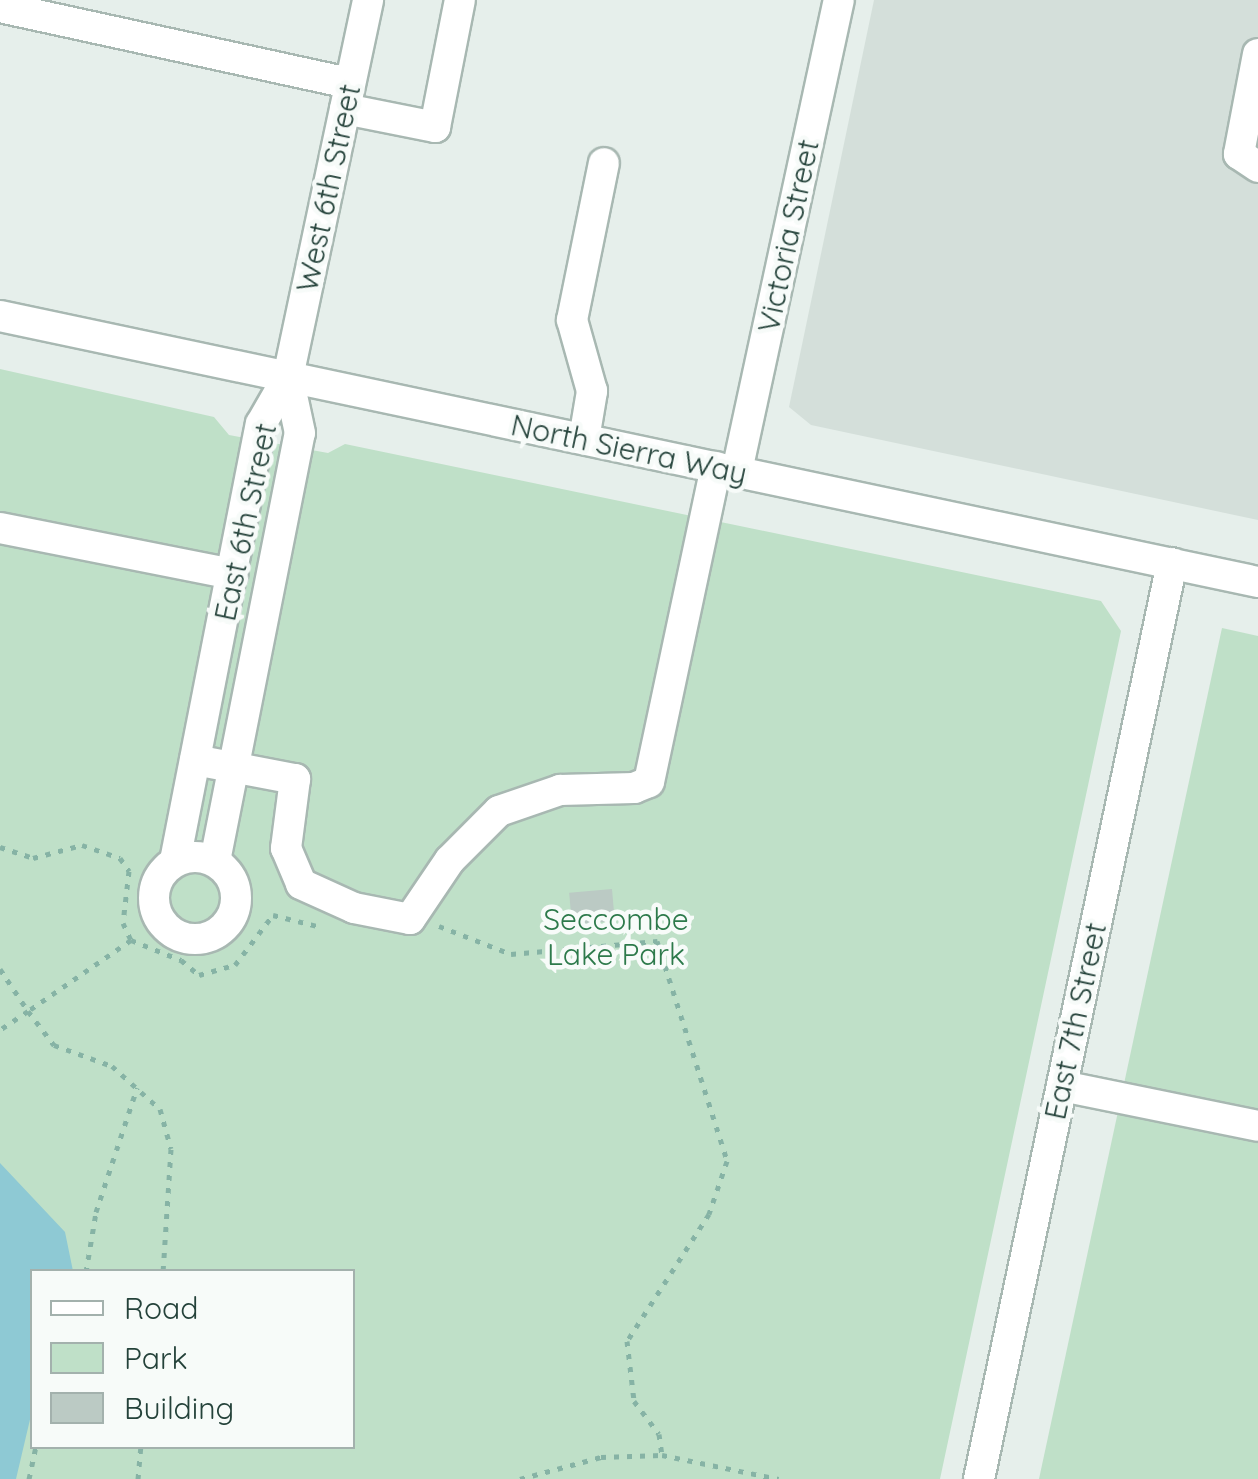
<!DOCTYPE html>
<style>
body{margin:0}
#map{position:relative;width:1258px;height:1479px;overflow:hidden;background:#e6efeb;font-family:Quicksand,sans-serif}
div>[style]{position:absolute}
.built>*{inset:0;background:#d4dfda}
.green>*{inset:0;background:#bfe0c8}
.water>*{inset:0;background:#8ec9d4}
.building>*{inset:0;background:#bbcac4;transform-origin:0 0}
.path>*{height:5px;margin-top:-2.5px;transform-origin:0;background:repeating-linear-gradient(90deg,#86b3a5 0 5px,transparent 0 13px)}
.roads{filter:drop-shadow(2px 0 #a8b8b2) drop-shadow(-2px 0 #a8b8b2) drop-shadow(0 2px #a8b8b2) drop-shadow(0 -2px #a8b8b2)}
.minor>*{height:30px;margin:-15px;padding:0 15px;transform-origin:15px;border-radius:15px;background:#fff}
.minor>.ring{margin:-15px;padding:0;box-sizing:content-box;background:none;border:30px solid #fff;border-radius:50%}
span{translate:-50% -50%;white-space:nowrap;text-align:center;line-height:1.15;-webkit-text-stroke:9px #f7fbf9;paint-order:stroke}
.street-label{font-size:30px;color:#24423a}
.park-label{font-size:30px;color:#2d7a4b}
.legend{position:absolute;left:30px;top:1269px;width:325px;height:180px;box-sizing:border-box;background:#f7fbf9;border:2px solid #a3b1ad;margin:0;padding:12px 18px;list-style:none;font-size:30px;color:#24423a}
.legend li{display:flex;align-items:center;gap:20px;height:50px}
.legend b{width:50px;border:2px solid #a3b1ad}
</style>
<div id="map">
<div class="built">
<div style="clip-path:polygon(874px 0,1258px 0,1258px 520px,811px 425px,789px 407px)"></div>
</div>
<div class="green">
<div style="clip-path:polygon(evenodd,0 369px,214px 417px,229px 435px,328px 453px,345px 444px,1101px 601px,1121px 631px,940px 1479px,0 1479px,0 369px,32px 1272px,352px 1272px,352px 1446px,32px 1446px,32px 1272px)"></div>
<div style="clip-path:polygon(1222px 628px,1258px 636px,1258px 1479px,1039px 1479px)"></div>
</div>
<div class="water">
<div style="clip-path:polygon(0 1163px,65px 1232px,73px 1271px,32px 1272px,32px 1411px,16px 1479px,0 1479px)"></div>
</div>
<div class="building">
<div style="left:612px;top:889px;width:32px;height:43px;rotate:85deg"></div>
</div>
<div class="path">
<div style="left:0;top:847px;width:35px;rotate:18deg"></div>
<div style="left:33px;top:858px;width:51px;rotate:-14.9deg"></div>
<div style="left:82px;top:845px;width:40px;rotate:18.9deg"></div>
<div style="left:120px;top:858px;width:16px;rotate:55deg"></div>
<div style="left:129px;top:871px;width:52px;rotate:96.6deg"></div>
<div style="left:123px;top:923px;width:19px;rotate:65deg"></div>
<div style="left:131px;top:940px;width:54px;rotate:21.8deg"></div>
<div style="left:181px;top:960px;width:23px;rotate:40deg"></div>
<div style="left:199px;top:975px;width:37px;rotate:-16deg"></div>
<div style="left:235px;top:965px;width:63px;rotate:-52.8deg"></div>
<div style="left:273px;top:915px;width:45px;rotate:14deg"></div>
<div style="left:439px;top:926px;width:77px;rotate:21.3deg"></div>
<div style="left:511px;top:954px;width:147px;rotate:-5.1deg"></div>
<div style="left:657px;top:941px;width:231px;rotate:72.3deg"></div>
<div style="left:727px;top:1161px;width:56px;rotate:108.8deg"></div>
<div style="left:709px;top:1214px;width:151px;rotate:122.8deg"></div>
<div style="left:627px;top:1341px;width:60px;rotate:83.3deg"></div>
<div style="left:634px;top:1401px;width:41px;rotate:52.9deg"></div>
<div style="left:659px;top:1434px;width:21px;rotate:82deg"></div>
<div style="left:131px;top:940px;width:125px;rotate:145.4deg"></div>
<div style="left:28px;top:1011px;width:43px;rotate:52.6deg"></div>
<div style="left:54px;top:1045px;width:62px;rotate:19.9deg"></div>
<div style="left:112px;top:1066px;width:64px;rotate:41.9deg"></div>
<div style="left:160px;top:1109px;width:41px;rotate:74.6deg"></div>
<div style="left:171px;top:1149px;width:123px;rotate:93.7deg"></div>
<div style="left:0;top:969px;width:50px;rotate:56.3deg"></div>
<div style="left:28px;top:1011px;width:34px;rotate:146deg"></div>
<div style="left:86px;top:1272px;width:61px;rotate:-80.5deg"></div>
<div style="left:96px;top:1212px;width:131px;rotate:-71.7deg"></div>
<div style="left:29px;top:1479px;width:34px;rotate:-78deg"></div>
<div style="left:138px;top:1479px;width:33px;rotate:-85deg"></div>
<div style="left:520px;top:1479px;width:84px;rotate:-15.2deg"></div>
<div style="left:601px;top:1457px;width:61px;rotate:-1.9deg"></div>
<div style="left:662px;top:1455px;width:119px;rotate:11.6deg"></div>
</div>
<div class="roads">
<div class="minor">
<div style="left:0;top:7px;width:358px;rotate:12.3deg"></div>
<div style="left:1258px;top:54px;width:102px;rotate:100.8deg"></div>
<div style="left:1239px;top:154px;width:23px;rotate:34deg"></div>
<div style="left:345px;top:109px;width:92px;rotate:11.3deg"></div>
<div style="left:435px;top:127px;width:129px;rotate:-78.9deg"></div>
<div style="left:0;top:316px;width:1286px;rotate:11.94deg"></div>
<div style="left:584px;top:439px;width:49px;rotate:-80.5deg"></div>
<div style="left:592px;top:391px;width:74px;rotate:-105.7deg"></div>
<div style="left:572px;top:320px;width:160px;rotate:-78.5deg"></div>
<div style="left:737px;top:471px;width:482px;rotate:-77.8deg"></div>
<div style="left:0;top:528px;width:237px;rotate:11.2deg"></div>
<div style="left:195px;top:760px;width:102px;rotate:10.8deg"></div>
<div style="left:295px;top:779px;width:70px;rotate:97.4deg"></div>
<div style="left:286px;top:848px;width:39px;rotate:67deg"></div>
<div style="left:301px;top:884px;width:58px;rotate:24.4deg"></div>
<div style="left:354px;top:908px;width:57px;rotate:11.1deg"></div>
<div style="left:410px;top:919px;width:71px;rotate:-55.9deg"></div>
<div style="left:450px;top:860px;width:69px;rotate:-45deg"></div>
<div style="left:499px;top:811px;width:65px;rotate:-19deg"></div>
<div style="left:560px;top:790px;width:74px;rotate:-1.5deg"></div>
<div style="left:634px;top:788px;width:16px;rotate:-22deg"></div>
<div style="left:649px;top:782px;width:322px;rotate:-78deg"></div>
<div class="ring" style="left:154px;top:857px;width:52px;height:52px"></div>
<div style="left:175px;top:861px;width:445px;rotate:-78.9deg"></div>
<div style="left:261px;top:424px;width:54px;rotate:-60.1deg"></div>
<div style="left:288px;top:377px;width:385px;rotate:-78deg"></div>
<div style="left:215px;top:861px;width:436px;rotate:-78.8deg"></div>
<div style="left:300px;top:433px;width:57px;rotate:-102.1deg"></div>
<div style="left:1062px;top:1086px;width:200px;rotate:11.5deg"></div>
<div style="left:979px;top:1479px;width:936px;rotate:-78.1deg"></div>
</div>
</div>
<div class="street-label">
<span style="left:328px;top:188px;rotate:-78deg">West 6th Street</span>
<span style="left:788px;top:236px;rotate:-78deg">Victoria Street</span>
<span style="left:629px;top:449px;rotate:12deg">North Sierra Way</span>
<span style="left:245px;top:522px;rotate:-78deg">East 6th Street</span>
<span style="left:1075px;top:1021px;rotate:-78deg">East 7th Street</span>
</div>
<div class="park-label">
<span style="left:616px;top:936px">Seccombe<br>Lake Park</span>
</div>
<ul class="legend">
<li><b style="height:12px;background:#fff"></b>Road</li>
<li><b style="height:28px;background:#bfe0c8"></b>Park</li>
<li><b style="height:28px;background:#bbcac4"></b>Building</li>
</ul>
</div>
